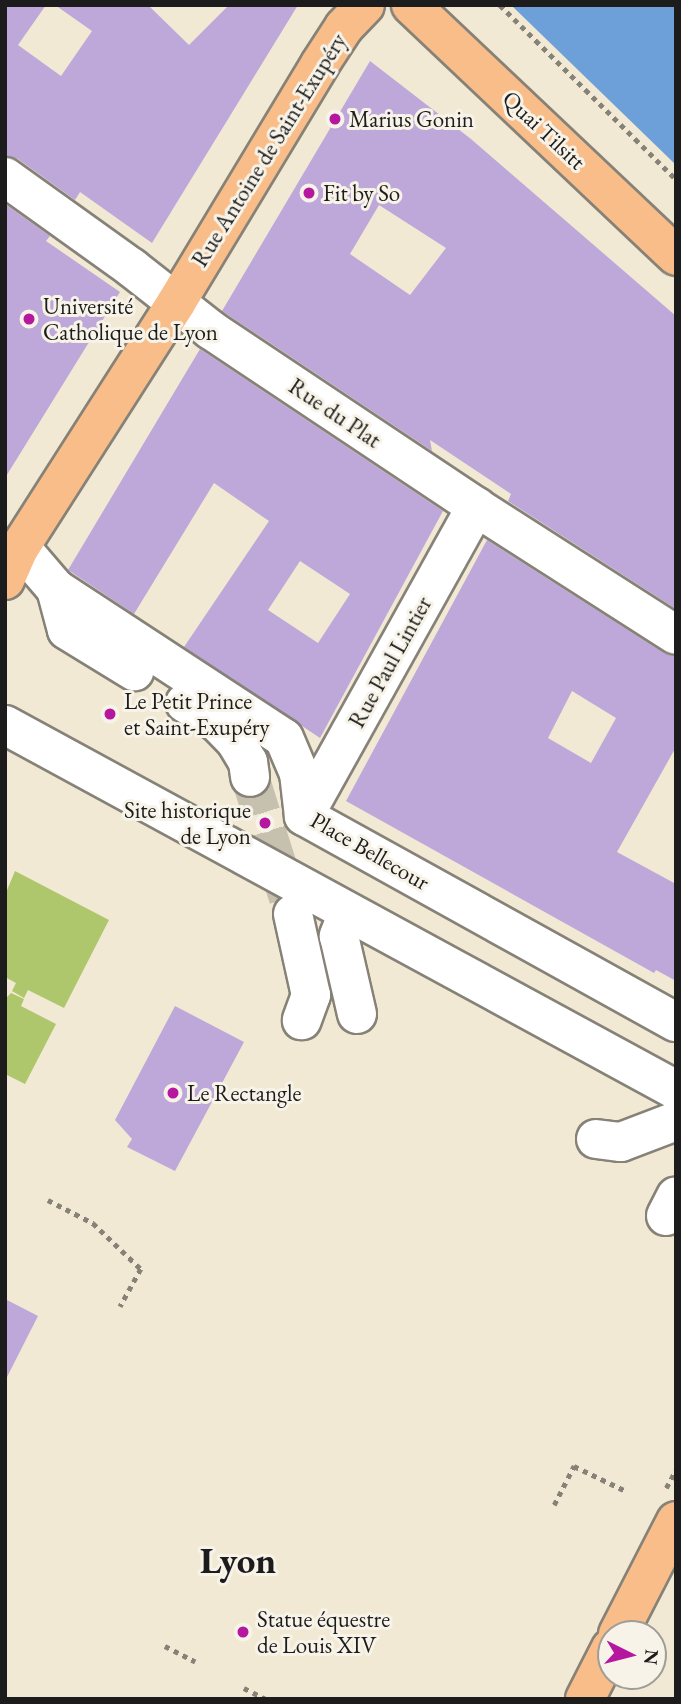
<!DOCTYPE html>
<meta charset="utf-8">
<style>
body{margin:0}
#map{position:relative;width:681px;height:1704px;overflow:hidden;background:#f1e9d3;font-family:"EB Garamond",serif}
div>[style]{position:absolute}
.green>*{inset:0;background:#aec76d}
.water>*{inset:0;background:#6d9fd8}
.building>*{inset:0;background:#bea8da}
.minor-tunnel>*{height:38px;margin-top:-19px;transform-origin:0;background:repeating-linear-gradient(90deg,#c6c0ae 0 38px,transparent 0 57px)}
.path>*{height:4.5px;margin-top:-2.25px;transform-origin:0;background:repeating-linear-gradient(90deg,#868278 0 5px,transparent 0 10px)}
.roads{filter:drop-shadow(2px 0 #868278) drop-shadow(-2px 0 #868278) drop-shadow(0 2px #868278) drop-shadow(0 -2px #868278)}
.minor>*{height:38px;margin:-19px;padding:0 19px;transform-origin:19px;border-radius:19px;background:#fff}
.major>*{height:38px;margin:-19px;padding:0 19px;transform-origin:19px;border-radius:19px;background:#f8bd89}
.dots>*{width:19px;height:19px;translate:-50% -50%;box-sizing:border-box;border:4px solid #f7f3e8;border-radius:50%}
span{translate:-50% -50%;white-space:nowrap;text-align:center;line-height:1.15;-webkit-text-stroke:6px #f7f3e8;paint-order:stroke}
.poi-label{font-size:23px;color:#1c1c1c}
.left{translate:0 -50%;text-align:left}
.right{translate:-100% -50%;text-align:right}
.street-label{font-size:23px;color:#1c1c1c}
.town-label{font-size:37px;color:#1c1c1c;font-weight:700}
.frame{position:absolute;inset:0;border:7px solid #1c1c1c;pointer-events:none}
.north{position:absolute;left:597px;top:1620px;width:70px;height:70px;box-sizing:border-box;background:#f7f3e8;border:2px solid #9f9d96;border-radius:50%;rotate:96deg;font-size:19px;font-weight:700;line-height:28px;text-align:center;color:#1c1c1c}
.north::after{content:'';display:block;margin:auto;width:24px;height:32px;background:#b5179e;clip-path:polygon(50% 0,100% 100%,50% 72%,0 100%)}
</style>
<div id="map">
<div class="green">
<div style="clip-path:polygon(15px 871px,109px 920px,64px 1008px,28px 990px,24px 998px,12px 991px,16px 983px,5px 977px,5px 895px)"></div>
<div style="clip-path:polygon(11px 993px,24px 999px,21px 1006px,56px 1024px,25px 1084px,5px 1074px,5px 999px)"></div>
</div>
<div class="water">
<div style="clip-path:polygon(511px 5px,676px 5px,676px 165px)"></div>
</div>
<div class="building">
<div style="clip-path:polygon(5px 5px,46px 5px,18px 45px,61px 76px,92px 31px,55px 5px,148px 5px,189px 45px,229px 5px,298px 5px,152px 243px,80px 192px,75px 200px,18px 159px,5px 155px)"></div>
<div style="clip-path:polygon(evenodd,370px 61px,471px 139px,676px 316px,676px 609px,508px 501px,511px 494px,430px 440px,432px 451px,222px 311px,370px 61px,379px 205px,446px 248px,410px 295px,350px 254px,379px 205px)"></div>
<div style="clip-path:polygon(5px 204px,50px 236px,46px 241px,120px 292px,5px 478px)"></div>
<div style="clip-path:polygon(evenodd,200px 349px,443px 511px,320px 738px,184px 647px,269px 521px,214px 483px,134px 614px,68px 570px,200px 349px,300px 561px,350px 594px,318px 643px,268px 610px,300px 561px)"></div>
<div style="clip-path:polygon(evenodd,487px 540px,664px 653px,676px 657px,676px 747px,617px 852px,676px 884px,676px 981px,656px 970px,654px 973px,346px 801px,487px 540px,572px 691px,616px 718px,591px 763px,548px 738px,572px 691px)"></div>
<div style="clip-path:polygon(175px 1006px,244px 1042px,175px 1171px,127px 1147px,132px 1139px,115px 1120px)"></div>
<div style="clip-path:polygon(5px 1299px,38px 1316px,5px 1381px)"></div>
</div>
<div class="minor-tunnel">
<div style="left:250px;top:777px;width:127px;rotate:72.6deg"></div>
</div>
<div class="path">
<div style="left:500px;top:5px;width:247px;rotate:44.7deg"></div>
<div style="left:48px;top:1200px;width:51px;rotate:27.1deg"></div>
<div style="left:93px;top:1223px;width:66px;rotate:43.8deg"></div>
<div style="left:141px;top:1269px;width:43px;rotate:118.9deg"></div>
<div style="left:666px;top:1488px;width:21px;rotate:-61deg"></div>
<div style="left:554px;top:1505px;width:44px;rotate:-62.9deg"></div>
<div style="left:574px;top:1466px;width:58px;rotate:25.7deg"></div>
<div style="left:165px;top:1646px;width:34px;rotate:27deg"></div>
<div style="left:244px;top:1688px;width:25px;rotate:27deg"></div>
</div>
<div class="roads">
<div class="minor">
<div style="left:5px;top:177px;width:156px;rotate:35.6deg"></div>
<div style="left:132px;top:268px;width:100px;rotate:38.1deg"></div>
<div style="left:211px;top:330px;width:319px;rotate:33.7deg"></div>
<div style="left:476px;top:507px;width:237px;rotate:32.6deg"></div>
<div style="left:20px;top:547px;width:55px;rotate:49.4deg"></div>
<div style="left:56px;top:589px;width:272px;rotate:33.2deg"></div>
<div style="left:284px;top:738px;width:38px;rotate:67deg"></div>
<div style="left:299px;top:773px;width:43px;rotate:83.4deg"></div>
<div style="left:56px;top:589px;width:42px;rotate:75deg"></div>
<div style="left:67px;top:630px;width:79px;rotate:31.5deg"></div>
<div style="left:185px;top:703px;width:37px;rotate:31deg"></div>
<div style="left:217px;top:722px;width:28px;rotate:46deg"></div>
<div style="left:236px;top:742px;width:23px;rotate:59deg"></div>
<div style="left:248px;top:762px;width:15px;rotate:82deg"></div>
<div style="left:5px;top:725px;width:764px;rotate:28.54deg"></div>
<div style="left:304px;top:816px;width:425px;rotate:29deg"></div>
<div style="left:304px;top:816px;width:354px;rotate:-60.9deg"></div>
<div style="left:348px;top:912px;width:26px;rotate:111deg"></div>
<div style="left:339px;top:936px;width:80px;rotate:77deg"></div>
<div style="left:293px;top:914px;width:83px;rotate:77.5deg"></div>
<div style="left:311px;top:995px;width:27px;rotate:110deg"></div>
<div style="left:596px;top:1139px;width:25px;rotate:7deg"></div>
<div style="left:621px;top:1142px;width:59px;rotate:-20.9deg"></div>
<div style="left:666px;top:1216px;width:22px;rotate:-63deg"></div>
</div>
<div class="major">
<div style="left:411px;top:5px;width:365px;rotate:43.4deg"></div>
<div style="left:5px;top:580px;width:36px;rotate:-66deg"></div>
<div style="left:20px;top:547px;width:290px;rotate:-57.4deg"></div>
<div style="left:176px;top:303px;width:279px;rotate:-58.9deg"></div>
<div style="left:320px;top:64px;width:44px;rotate:-57deg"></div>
<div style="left:344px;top:27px;width:30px;rotate:-46deg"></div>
<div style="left:618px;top:1634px;width:127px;rotate:-62.8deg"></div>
<div style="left:585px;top:1699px;width:57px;rotate:-63deg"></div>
</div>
</div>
<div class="dots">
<div style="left:335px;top:119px;background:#b5179e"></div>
<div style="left:309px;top:193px;background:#b5179e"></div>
<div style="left:29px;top:319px;background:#b5179e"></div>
<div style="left:110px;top:714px;background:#b5179e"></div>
<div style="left:265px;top:823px;background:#b5179e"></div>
<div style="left:173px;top:1093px;background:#b5179e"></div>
<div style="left:243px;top:1632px;background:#b5179e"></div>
</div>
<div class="poi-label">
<span class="left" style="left:349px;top:119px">Marius Gonin</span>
<span class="left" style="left:323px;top:193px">Fit by So</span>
<span class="left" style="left:43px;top:319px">Université<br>Catholique de Lyon</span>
<span class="left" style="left:124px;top:714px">Le Petit Prince<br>et Saint-Exupéry</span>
<span class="right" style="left:251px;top:823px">Site historique<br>de Lyon</span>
<span class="left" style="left:187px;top:1093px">Le Rectangle</span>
<span class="left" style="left:257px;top:1632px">Statue équestre<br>de Louis XIV</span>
</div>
<div class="street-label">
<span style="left:544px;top:130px;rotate:43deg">Quai Tilsitt</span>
<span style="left:269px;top:150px;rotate:-58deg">Rue Antoine de Saint-Exupéry</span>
<span style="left:335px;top:413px;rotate:34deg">Rue du Plat</span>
<span style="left:390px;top:662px;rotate:-61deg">Rue Paul Lintier</span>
<span style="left:370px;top:851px;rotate:30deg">Place Bellecour</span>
</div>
<div class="town-label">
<span style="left:238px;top:1560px">Lyon</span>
</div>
<div class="frame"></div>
<div class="north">N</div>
</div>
